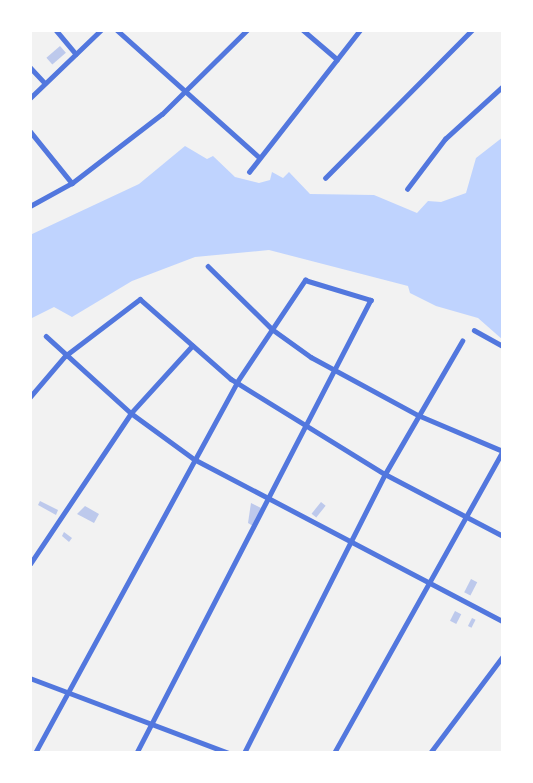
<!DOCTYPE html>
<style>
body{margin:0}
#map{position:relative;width:533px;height:783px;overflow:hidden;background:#f2f2f2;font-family:"Roboto Condensed",sans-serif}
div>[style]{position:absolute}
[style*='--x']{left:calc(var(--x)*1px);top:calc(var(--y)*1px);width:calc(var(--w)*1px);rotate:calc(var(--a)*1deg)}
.water>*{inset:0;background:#bfd3fe}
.building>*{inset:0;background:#bdc9ec;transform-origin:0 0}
.minor>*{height:4.5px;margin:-2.25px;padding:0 2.25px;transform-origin:2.25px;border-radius:2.25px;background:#5277de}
span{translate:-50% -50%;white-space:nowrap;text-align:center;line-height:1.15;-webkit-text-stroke:4.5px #fff;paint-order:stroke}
.frame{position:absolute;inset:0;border:32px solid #fff;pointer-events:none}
</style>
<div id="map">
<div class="water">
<div style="clip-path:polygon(503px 137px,503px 340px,478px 318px,436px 306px,410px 293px,408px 286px,269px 250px,195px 257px,132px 281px,72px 317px,54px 307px,30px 319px,30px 235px,139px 184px,185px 146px,207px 159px,213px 156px,235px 177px,259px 183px,270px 180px,272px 172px,283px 178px,289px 172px,310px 194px,374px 195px,417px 213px,428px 201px,441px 202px,466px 193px,476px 158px)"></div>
</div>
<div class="building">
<div style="left:60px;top:46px;width:9px;height:18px;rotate:49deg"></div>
<div style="clip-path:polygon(40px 501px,58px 510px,56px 515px,38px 505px)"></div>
<div style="left:321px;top:502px;width:6px;height:15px;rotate:39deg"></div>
<div style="clip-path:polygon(251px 503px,261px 508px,253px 526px,248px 523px)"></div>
<div style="clip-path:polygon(85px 506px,99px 514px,94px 523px,77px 514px)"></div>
<div style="clip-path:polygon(64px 532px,72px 538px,69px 542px,62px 536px)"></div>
<div style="left:471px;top:579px;width:7px;height:15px;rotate:27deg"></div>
<div style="left:455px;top:611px;width:7px;height:11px;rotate:27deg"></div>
<div style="left:472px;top:618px;width:4px;height:9px;rotate:27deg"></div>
</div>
<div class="minor">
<div style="--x:56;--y:30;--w:31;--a:50"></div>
<div style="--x:117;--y:30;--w:191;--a:41.8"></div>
<div style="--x:303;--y:30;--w:45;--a:40.5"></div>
<div style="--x:30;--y:67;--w:22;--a:47"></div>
<div style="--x:30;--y:98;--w:98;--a:-43.8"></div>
<div style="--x:30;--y:131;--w:67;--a:51.1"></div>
<div style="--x:249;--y:172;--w:180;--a:-52"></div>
<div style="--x:325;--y:178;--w:209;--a:-45.2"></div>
<div style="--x:407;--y:189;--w:63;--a:-52.8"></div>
<div style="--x:445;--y:139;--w:79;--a:-42.4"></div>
<div style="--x:30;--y:206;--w:48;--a:-28.7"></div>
<div style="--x:72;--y:183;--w:113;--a:-37.5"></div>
<div style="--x:162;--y:114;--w:120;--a:-44.7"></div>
<div style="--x:208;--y:266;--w:90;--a:44.5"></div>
<div style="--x:272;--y:329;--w:48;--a:35.7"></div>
<div style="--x:311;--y:357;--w:122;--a:28.5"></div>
<div style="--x:418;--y:415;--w:92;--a:23"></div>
<div style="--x:474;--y:330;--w:33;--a:29"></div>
<div style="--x:46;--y:336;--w:115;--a:42.2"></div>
<div style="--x:131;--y:413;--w:78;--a:36.1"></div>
<div style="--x:194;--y:459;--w:349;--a:27.7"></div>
<div style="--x:30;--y:397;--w:54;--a:-49.5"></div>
<div style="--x:65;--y:356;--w:94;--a:-37.2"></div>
<div style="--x:140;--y:299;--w:121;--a:41.3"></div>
<div style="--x:231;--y:379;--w:181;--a:31.7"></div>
<div style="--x:385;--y:474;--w:133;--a:27.7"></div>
<div style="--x:30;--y:564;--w:182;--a:-56.2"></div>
<div style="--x:131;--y:413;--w:91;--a:-47.7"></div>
<div style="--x:30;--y:678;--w:213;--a:20.7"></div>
<div style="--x:35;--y:753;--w:422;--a:-61.4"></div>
<div style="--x:237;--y:382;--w:123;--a:-56.3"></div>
<div style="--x:305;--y:280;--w:69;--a:16.9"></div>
<div style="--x:371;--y:300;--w:510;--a:117.32"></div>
<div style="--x:244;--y:753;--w:313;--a:-63.2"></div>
<div style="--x:385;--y:474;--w:154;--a:-59.9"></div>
<div style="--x:334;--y:753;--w:347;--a:-60.8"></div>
<div style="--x:430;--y:753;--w:121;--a:-53"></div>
</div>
<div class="frame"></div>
</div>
